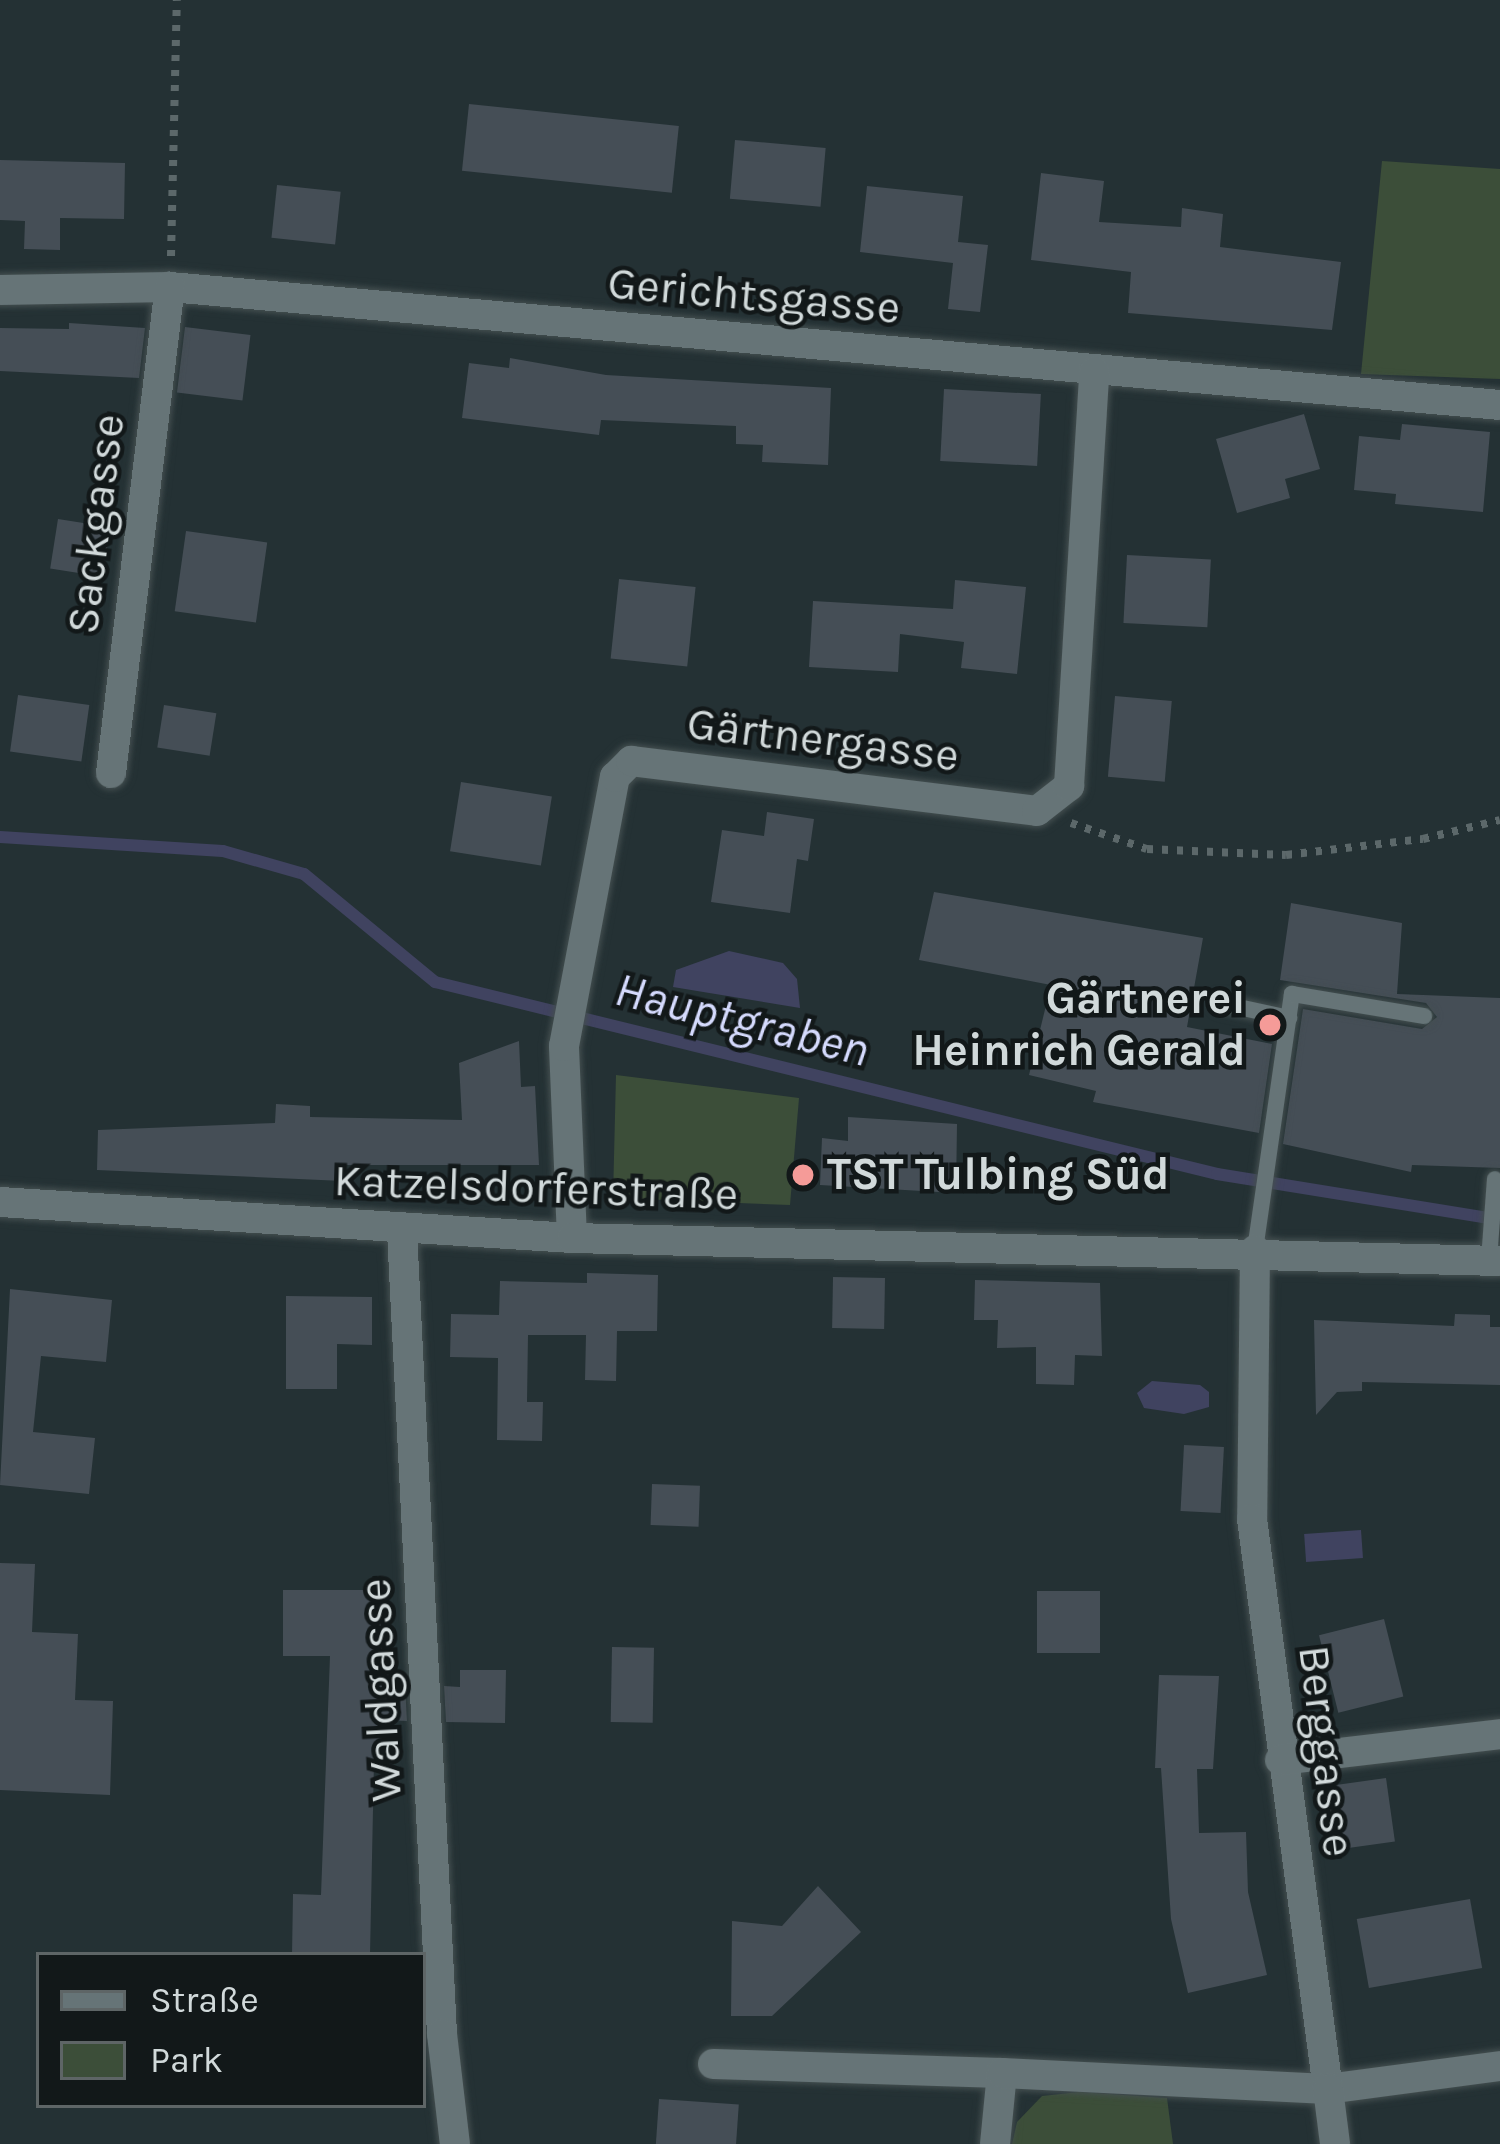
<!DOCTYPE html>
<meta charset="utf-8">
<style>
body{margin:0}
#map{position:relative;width:1500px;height:2144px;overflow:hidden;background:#243134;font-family:Karla,sans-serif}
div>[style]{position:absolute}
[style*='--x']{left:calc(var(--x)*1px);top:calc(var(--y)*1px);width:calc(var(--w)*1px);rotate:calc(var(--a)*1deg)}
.green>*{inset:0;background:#3c4e39}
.water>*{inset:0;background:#404360;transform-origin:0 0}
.stream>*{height:12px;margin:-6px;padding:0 6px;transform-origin:6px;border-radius:6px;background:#404360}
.building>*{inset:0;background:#454e56;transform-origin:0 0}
.path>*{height:8px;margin-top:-4px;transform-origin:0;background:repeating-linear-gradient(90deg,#5c686a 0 6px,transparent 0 15px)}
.roads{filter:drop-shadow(0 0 3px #444f50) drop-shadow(0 0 3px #444f50)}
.lane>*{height:16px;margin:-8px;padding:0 8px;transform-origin:8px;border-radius:8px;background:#667477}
.street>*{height:30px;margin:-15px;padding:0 15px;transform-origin:15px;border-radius:15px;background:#667477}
.secondary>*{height:30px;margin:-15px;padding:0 15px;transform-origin:15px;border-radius:15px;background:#667477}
.dots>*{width:33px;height:33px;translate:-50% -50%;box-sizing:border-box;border:6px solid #121819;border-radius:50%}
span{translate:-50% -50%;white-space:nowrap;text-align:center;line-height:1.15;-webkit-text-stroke:9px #121819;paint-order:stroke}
.street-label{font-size:45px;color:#d1d9da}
.poi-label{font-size:45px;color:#d1d9da;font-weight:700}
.right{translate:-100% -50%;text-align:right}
.left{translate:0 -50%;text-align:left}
.water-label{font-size:48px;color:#d5dafd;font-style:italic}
.legend{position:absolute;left:36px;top:1952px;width:390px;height:156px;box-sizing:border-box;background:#121819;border:3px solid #5e6566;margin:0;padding:15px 21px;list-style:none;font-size:36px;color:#d1d9da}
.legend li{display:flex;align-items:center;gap:24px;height:60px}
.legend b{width:60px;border:3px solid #5e6566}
</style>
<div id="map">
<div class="green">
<div style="clip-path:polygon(1382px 161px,1500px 169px,1500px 379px,1361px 374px)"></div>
<div style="clip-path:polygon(616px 1075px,799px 1098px,790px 1205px,613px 1198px)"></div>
<div style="clip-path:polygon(1079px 2092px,1167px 2098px,1173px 2144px,1012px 2144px,1017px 2122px,1042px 2096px)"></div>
</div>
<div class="water">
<div style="clip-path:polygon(729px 951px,783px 963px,797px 979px,800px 1008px,673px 987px,676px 970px)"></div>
<div style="clip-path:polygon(1152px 1381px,1200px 1385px,1209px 1392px,1209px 1407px,1184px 1414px,1144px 1408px,1137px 1393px)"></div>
<div style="left:1361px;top:1530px;width:28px;height:57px;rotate:86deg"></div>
</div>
<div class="stream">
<div style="--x:0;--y:837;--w:223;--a:3.6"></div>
<div style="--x:223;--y:851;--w:84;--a:15.9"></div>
<div style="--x:304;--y:874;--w:170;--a:39.5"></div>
<div style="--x:435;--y:982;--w:805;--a:13.79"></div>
<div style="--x:1217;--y:1174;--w:282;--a:9.2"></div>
</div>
<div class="building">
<div style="left:469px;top:104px;width:211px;height:67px;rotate:6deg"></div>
<div style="left:735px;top:140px;width:91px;height:59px;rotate:5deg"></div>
<div style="clip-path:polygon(0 160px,125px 163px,124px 219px,60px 218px,60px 250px,24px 249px,25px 221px,0 220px)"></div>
<div style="clip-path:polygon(1041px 173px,1104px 181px,1099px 222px,1181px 227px,1182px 208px,1223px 214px,1220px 247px,1341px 262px,1332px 330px,1128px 313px,1131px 272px,1031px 260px)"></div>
<div style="left:277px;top:185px;width:64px;height:53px;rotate:6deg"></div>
<div style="clip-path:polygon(867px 186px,963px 196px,958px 242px,988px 245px,980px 312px,948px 309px,953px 263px,860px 252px)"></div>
<div style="clip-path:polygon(69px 323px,145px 328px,139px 378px,0 371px,0 328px,69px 329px)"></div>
<div style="left:185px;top:327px;width:66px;height:66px;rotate:7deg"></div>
<div style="clip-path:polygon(510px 358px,606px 375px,831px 388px,828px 465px,762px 462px,763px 445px,736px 444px,736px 426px,601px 420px,599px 435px,462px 418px,469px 363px,509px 368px)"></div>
<div style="left:944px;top:389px;width:97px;height:72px;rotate:3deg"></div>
<div style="clip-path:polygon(1304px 414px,1320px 469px,1285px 479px,1290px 498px,1237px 513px,1216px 439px)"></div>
<div style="clip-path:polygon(1402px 424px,1490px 432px,1483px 512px,1395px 504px,1396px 494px,1354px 490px,1359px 436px,1400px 440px)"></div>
<div style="left:58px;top:519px;width:53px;height:50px;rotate:9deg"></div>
<div style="left:186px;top:531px;width:82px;height:81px;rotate:8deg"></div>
<div style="left:1127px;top:555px;width:84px;height:68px;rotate:3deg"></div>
<div style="left:619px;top:579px;width:77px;height:80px;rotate:6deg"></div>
<div style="clip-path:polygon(955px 580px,1026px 587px,1017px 674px,961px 668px,964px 642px,900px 634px,898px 672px,809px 667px,813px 601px,953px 609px)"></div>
<div style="left:18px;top:695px;width:72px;height:57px;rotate:8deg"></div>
<div style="left:1115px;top:696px;width:57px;height:81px;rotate:5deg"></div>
<div style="left:164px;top:705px;width:53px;height:43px;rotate:9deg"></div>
<div style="left:461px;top:782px;width:92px;height:70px;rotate:9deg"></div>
<div style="clip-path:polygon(767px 812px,814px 819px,808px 861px,797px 859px,790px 913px,711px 902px,722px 830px,764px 836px)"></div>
<div style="clip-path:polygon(934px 892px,1203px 938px,1187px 1027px,1272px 1044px,1259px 1133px,1093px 1102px,1096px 1091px,1029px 1075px,1051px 985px,919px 960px)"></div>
<div style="clip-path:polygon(1291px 903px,1402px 923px,1397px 994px,1500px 998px,1500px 1168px,1412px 1165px,1411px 1172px,1283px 1144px,1303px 1009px,1422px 1029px,1437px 1017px,1426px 1003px,1280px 980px)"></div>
<div style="clip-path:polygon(519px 1041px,521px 1087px,535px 1086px,539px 1165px,343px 1165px,343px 1181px,97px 1170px,98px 1130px,275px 1123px,276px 1104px,310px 1106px,310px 1117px,462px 1120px,459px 1063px)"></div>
<div style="clip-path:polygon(848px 1117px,957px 1124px,956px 1193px,820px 1185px,822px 1138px,848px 1141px)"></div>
<div style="clip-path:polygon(587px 1273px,658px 1275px,657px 1331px,617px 1331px,616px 1381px,585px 1380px,586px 1335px,528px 1335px,527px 1402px,543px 1402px,542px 1441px,497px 1440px,498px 1358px,450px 1357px,451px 1314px,499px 1315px,500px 1281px,587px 1283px)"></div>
<div style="left:885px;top:1278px;width:51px;height:52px;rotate:91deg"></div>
<div style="clip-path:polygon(975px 1280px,1100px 1283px,1102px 1356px,1075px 1355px,1074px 1385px,1036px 1384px,1036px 1347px,997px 1348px,998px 1320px,974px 1320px)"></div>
<div style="clip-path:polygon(10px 1289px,112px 1300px,106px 1362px,41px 1356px,33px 1432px,95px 1438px,89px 1494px,0 1485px)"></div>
<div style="clip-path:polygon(286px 1296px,372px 1297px,372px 1345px,337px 1344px,337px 1389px,286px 1389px)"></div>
<div style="clip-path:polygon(1455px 1314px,1490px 1315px,1490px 1327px,1500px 1327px,1500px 1385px,1362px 1382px,1362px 1391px,1337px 1392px,1316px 1415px,1314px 1320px,1454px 1326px)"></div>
<div style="left:1184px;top:1445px;width:40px;height:66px;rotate:3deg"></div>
<div style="left:652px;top:1484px;width:48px;height:41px;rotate:2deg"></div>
<div style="clip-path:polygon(0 1563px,35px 1564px,32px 1632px,78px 1634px,75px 1700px,113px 1701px,110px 1795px,0 1790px)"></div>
<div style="clip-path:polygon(283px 1590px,384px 1590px,383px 1685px,405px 1685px,407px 1721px,385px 1720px,384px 1761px,374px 1761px,370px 1955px,292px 1955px,293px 1894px,321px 1895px,330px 1656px,283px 1656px)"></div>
<div style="left:1037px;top:1591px;width:63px;height:62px"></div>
<div style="left:1384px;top:1619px;width:80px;height:67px;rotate:76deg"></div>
<div style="left:612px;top:1647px;width:42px;height:75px;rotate:1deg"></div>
<div style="clip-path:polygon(460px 1670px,506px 1670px,505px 1723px,446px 1722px,444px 1686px,460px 1687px)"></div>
<div style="clip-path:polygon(1159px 1675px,1219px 1676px,1213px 1769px,1197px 1769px,1199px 1833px,1246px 1832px,1248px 1892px,1267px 1975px,1188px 1993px,1171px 1919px,1161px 1768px,1155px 1768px)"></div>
<div style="left:1386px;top:1778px;width:64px;height:65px;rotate:82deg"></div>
<div style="clip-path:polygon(818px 1886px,861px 1932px,772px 2016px,731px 2016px,732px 1921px,782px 1926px)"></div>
<div style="left:1470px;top:1899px;width:70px;height:115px;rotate:80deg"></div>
<div style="left:659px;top:2099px;width:80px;height:45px;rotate:4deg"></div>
</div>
<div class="path">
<div style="--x:171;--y:256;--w:256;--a:-88.7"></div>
<div style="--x:1071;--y:823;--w:80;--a:18.9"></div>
<div style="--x:1147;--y:849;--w:139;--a:2.5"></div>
<div style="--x:1286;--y:855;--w:138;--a:-6.7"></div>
<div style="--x:1423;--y:839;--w:79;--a:-13.9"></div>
</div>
<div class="roads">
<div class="lane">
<div style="--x:1220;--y:1003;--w:71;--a:12.3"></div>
<div style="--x:1255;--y:1250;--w:259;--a:-81.8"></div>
<div style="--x:1292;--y:994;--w:134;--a:9.5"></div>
<div style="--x:1489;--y:1260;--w:81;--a:-85.8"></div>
</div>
<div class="street">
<div style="--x:0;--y:290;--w:170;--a:-1"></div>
<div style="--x:170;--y:287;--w:1335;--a:5.07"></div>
<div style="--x:111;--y:773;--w:490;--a:-83.1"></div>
<div style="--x:402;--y:1231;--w:804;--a:87.15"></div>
<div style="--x:442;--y:2034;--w:111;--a:83.3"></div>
<div style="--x:572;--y:1238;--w:192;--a:-92.4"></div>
<div style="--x:564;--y:1046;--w:274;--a:-79.3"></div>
<div style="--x:615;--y:777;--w:23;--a:-45"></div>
<div style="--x:631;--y:761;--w:409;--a:7"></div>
<div style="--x:1037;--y:811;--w:41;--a:-38"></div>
<div style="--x:1069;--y:786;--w:415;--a:-86.5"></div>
<div style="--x:1255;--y:1250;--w:269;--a:90.6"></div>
<div style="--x:1252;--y:1519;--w:575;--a:82.41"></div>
<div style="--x:1328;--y:2089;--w:174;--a:-7.6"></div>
<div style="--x:1280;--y:1760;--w:222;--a:-6.7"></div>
<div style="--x:713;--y:2064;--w:289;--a:1.8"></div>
<div style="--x:995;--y:2144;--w:71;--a:-84.4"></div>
<div style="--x:1002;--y:2073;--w:326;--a:2.8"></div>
<div style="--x:1328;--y:2089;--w:55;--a:82.7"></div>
</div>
<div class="secondary">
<div style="--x:0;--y:1202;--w:573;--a:3.6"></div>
<div style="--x:572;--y:1238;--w:928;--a:1.42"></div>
</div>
</div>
<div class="dots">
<div style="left:1270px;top:1025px;background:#f59b98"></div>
<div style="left:803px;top:1175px;background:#f59b98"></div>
</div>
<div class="street-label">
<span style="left:754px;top:296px;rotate:5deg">Gerichtsgasse</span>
<span style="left:96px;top:524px;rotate:-83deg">Sackgasse</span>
<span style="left:823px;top:740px;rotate:7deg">Gärtnergasse</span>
<span style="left:536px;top:1188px;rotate:2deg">Katzelsdorferstraße</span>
<span style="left:381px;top:1690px;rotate:-93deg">Waldgasse</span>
<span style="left:1326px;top:1751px;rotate:83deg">Berggasse</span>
</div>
<div class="poi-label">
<span class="right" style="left:1246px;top:1025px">Gärtnerei<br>Heinrich Gerald</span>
<span class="left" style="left:827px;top:1175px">TST Tulbing Süd</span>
</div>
<div class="water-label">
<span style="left:742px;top:1020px;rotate:14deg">Hauptgraben</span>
</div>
<ul class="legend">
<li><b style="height:15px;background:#667477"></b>Straße</li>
<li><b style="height:33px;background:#3c4e39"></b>Park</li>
</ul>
</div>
